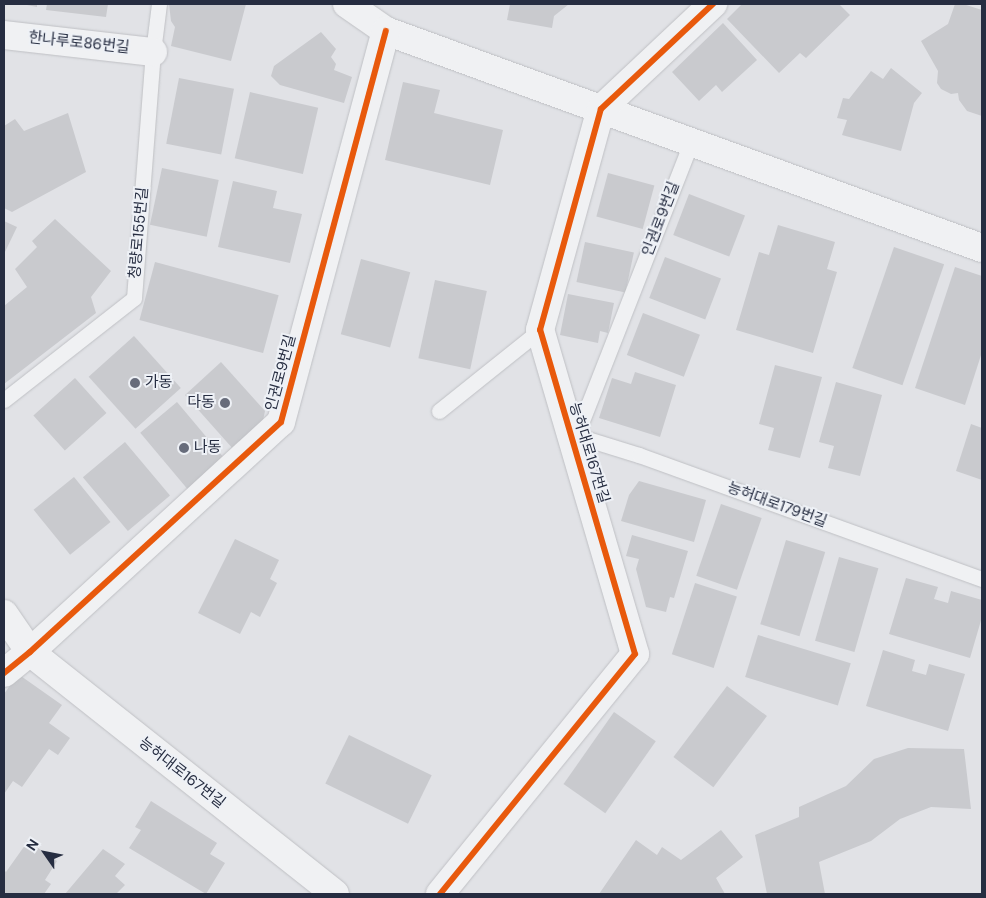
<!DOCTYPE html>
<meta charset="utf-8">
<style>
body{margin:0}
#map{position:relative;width:986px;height:898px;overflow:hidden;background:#e1e2e6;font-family:"DM Sans","Noto Sans KR",sans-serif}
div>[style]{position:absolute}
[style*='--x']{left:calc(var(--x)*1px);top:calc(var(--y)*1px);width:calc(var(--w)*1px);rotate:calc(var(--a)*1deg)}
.building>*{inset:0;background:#c9cace;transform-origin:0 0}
.roads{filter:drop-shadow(0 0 1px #bfc0c4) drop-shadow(0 0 1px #bfc0c4)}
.lane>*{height:15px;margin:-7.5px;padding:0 7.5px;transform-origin:7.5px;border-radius:7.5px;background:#f0f1f3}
.street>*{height:28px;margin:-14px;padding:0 14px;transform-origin:14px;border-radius:14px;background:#f0f1f3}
.cycleway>*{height:6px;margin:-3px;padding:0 3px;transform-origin:3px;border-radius:3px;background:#e8590c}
.dots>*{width:14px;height:14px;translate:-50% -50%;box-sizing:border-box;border:2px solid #eef1f6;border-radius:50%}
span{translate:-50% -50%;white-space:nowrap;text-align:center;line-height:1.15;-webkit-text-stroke:4px #eef1f6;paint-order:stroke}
.street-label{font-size:15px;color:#262d41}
.poi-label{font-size:15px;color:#262d41}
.left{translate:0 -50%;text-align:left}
.right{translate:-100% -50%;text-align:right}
.frame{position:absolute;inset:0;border:5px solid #262d41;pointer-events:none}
.north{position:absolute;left:20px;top:828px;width:50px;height:50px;-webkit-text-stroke:4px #eef1f6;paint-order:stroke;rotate:303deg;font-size:14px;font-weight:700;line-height:20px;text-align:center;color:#262d41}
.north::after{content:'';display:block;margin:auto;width:18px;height:22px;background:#262d41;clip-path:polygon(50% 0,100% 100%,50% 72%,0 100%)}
</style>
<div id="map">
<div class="building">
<div style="clip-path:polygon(22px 4px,37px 4px,37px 7px)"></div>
<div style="clip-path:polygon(47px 4px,108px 4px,106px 17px,46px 10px)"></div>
<div style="clip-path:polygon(169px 4px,246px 4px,231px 61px,171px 46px,175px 27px,171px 21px)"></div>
<div style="clip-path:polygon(510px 4px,569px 4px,554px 16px,552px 28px,507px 20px)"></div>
<div style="clip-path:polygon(742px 4px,839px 4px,850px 15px,806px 58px,800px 53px,779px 73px,727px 19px)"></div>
<div style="clip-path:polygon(955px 4px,963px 4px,982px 10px,982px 116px,967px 111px,959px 100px,958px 93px,951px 94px,941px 89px,937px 83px,938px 71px,921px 41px,948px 24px)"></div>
<div style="clip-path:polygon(723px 23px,757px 60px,722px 92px,716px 85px,699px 101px,672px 72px)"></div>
<div style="clip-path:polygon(321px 32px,336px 49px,331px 57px,336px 64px,334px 70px,352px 77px,344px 103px,280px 85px,271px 76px,274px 66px)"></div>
<div style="clip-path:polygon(891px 68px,922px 93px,914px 103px,901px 151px,842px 135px,847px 120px,837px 118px,843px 98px,849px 99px,871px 71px,883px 79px)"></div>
<div style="left:179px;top:78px;width:56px;height:67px;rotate:11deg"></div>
<div style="clip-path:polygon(403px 82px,440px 90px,434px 113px,503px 130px,490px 185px,385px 160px)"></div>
<div style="left:250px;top:92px;width:70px;height:68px;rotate:13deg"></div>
<div style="clip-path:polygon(68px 113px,86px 172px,12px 212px,4px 208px,4px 126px,15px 119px,24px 131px)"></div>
<div style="left:162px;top:168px;width:58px;height:58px;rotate:12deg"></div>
<div style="left:608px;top:173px;width:48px;height:45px;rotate:15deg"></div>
<div style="clip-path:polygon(233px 181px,277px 191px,273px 208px,302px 214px,290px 263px,218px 247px)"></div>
<div style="left:689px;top:194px;width:60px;height:44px;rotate:21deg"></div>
<div style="clip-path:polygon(55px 219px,111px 271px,91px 297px,96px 313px,4px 384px,4px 306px,27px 287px,15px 269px,37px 247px,32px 241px)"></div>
<div style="clip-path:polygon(4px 221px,17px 227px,4px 254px)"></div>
<div style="clip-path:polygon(778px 225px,835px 242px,827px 269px,837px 272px,813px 353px,736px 330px,759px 252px,769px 255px)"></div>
<div style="left:585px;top:242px;width:50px;height:41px;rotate:12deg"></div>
<div style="left:894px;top:247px;width:53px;height:128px;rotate:19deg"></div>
<div style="left:665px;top:257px;width:60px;height:44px;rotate:21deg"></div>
<div style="left:361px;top:259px;width:51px;height:78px;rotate:15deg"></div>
<div style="left:155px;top:262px;width:128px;height:60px;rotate:15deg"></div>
<div style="clip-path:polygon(955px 267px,982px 276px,982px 352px,965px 405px,915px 388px)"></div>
<div style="left:435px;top:280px;width:53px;height:80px;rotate:12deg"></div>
<div style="clip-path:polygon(568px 294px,614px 303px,608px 333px,600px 331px,598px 343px,560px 335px)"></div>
<div style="left:643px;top:313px;width:61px;height:45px;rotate:21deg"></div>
<div style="left:134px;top:336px;width:70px;height:61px;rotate:48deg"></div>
<div style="clip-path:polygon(221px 362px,265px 411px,262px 425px,234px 450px,185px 395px)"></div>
<div style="clip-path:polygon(775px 365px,822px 377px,800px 458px,768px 450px,774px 428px,759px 424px)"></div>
<div style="clip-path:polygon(635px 372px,676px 385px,660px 437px,599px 418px,612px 378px,631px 384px)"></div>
<div style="left:75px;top:378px;width:47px;height:56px;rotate:48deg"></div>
<div style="clip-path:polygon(836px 382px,882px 395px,860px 476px,828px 468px,834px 446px,819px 442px)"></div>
<div style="left:177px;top:402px;width:79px;height:48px;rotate:50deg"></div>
<div style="clip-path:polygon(971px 424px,982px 428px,982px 480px,956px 471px)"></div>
<div style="left:125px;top:442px;width:70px;height:55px;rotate:50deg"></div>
<div style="left:74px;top:477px;width:58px;height:52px;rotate:51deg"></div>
<div style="clip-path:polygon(639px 481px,706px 500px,694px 542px,621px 521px,629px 495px)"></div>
<div style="left:721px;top:504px;width:43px;height:76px;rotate:19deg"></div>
<div style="clip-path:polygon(632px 535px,688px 551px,674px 598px,670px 597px,666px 612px,646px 607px,636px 569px,639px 559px,626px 556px)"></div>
<div style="clip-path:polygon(235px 539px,279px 560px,270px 579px,277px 583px,260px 617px,251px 612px,240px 634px,198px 613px)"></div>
<div style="left:786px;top:540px;width:41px;height:88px;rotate:17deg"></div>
<div style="left:839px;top:557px;width:41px;height:87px;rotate:16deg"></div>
<div style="clip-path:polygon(906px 578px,938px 587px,934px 599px,948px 603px,951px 591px,982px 600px,982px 617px,970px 658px,889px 634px)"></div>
<div style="left:695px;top:583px;width:44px;height:75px;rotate:18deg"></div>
<div style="left:758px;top:635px;width:97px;height:44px;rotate:17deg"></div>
<div style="clip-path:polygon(883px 650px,915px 660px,912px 671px,926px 675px,929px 664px,965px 674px,948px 731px,866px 706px)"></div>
<div style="clip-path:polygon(18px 674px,62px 705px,49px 723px,70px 738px,58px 755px,49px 749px,22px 787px,13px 781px,4px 794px,4px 694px)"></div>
<div style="left:727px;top:686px;width:50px;height:89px;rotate:37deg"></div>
<div style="left:614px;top:712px;width:51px;height:88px;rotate:35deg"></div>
<div style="left:349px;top:735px;width:92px;height:54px;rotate:26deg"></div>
<div style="clip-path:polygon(908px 748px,964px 749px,971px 809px,931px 807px,900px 819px,871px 841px,819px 862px,825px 894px,767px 894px,755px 835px,799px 817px,799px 807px,846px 786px,874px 759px)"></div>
<div style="clip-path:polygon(151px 801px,217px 843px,210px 854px,225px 863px,206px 894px,129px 848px,141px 830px,135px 827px)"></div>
<div style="clip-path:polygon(721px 830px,743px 857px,716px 878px,725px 894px,599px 894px,636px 840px,657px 855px,662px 847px,681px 860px)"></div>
<div style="clip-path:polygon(28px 841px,57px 861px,45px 880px,51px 884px,44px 894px,4px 894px,4px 870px,6px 872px)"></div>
<div style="clip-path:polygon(103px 849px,125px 864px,115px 876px,125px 885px,116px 894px,65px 894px)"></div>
</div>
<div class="roads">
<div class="lane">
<div style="--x:4;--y:400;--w:165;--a:-38.1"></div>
<div style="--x:134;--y:298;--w:247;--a:-85.6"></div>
<div style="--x:153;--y:52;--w:48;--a:-82.9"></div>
<div style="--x:439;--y:411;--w:129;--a:-38.7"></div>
<div style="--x:571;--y:434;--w:71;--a:17.2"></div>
<div style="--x:639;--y:455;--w:365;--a:19.9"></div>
<div style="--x:576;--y:436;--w:316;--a:-68.6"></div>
</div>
<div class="street">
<div style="--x:347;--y:4;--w:47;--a:34.7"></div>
<div style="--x:386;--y:31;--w:634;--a:20.01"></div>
<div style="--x:4;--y:35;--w:150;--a:6.5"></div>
<div style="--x:4;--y:614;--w:46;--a:55.6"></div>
<div style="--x:30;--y:652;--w:389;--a:38.4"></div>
<div style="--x:4;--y:673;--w:33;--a:-39"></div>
<div style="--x:30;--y:652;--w:340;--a:-42.5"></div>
<div style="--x:281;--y:422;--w:405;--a:-75"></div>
<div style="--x:440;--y:894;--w:309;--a:-50.9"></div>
<div style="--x:635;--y:654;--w:338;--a:-106.3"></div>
<div style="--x:540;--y:330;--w:229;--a:-74.6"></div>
<div style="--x:601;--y:109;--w:154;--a:-43.2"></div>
</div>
</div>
<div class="cycleway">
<div style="--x:4;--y:673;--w:33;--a:-39"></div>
<div style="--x:30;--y:652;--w:340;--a:-42.5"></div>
<div style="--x:281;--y:422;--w:405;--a:-75"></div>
<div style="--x:440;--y:894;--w:309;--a:-50.9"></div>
<div style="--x:635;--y:654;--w:338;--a:-106.3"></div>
<div style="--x:540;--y:330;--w:229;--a:-74.6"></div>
<div style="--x:601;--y:109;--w:154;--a:-43.2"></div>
</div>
<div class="dots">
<div style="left:135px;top:383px;background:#676c7b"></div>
<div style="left:225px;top:403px;background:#676c7b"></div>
<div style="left:184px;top:448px;background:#676c7b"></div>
</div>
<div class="street-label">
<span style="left:79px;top:43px;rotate:6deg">한나루로86번길</span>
<span style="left:661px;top:219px;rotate:-69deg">인권로9번길</span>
<span style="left:139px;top:233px;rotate:-85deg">청량로155번길</span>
<span style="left:281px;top:373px;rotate:-75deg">인권로9번길</span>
<span style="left:589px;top:453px;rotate:73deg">능허대로167번길</span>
<span style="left:777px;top:505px;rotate:20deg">능허대로179번길</span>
<span style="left:182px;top:773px;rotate:38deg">능허대로167번길</span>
</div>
<div class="poi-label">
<span class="left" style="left:145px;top:383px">가동</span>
<span class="right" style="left:215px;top:403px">다동</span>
<span class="left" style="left:194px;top:448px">나동</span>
</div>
<div class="frame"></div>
<div class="north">N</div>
</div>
